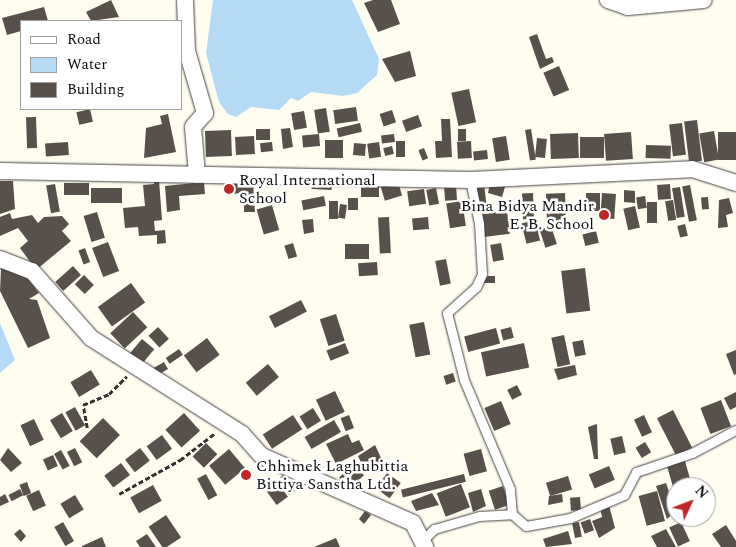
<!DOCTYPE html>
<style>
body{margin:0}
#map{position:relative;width:736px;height:547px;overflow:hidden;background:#fffdf0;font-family:Spectral,serif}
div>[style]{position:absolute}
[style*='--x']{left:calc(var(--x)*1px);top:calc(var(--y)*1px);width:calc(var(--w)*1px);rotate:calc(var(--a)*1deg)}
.water>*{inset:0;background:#b5daf6}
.building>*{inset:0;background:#57504b;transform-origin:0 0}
.path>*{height:2.5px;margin-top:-1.25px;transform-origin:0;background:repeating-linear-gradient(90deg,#313131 0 5px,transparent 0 7.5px)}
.roads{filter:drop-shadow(0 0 1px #424242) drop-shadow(0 0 1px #424242)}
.lane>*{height:9px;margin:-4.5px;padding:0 4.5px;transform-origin:4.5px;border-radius:4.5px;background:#fff}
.street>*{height:16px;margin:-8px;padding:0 8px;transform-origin:8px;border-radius:8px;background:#fff}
.dots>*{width:14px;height:14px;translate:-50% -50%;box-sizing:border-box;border:2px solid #fff;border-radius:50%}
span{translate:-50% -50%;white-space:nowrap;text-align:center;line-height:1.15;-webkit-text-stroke:5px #fff;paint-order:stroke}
.poi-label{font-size:16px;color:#0f0f0f}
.left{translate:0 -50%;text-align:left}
.right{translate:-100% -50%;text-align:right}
.legend{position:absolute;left:20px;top:20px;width:162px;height:90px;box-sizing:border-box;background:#fff;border:1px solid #9f9f9f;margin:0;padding:6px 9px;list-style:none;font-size:15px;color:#0f0f0f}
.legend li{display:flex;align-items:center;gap:10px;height:25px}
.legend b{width:25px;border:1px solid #9f9f9f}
.north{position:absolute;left:666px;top:477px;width:50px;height:50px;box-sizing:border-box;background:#fff;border:1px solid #9f9f9f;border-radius:50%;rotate:47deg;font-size:14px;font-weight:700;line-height:20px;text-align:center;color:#0f0f0f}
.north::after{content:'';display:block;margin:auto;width:18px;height:22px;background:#bf2727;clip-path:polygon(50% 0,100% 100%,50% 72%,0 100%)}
</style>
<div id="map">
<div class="water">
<div style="clip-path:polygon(213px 0,352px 0,379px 59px,377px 75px,357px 93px,343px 96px,311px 92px,298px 101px,291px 98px,279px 110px,251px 107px,236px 117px,228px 114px,219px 102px,206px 53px)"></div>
<div style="clip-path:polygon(0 323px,15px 360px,0 373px)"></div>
</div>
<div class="building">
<div style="clip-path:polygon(111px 0,119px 17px,91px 21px,86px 12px)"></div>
<div style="clip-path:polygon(373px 0,391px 0,400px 24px,378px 32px,364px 3px)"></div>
<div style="clip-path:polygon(44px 7px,48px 21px,21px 21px,21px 31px,7px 35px,2px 18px)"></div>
<div style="clip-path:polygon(537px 34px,546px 59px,552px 57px,554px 62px,540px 69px,529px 37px)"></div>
<div style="clip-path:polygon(410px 51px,416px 76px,395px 82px,382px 59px)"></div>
<div style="left:559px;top:66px;width:26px;height:17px;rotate:67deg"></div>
<div style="left:469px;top:89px;width:34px;height:18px;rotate:78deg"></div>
<div style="left:356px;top:107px;width:14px;height:23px;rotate:82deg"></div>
<div style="left:326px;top:108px;width:24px;height:12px;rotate:81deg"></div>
<div style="left:90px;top:109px;width:13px;height:14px;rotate:77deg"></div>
<div style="left:392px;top:110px;width:13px;height:13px;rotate:72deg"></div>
<div style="left:304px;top:111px;width:17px;height:13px;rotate:80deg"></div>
<div style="clip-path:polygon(168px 114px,176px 152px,144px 158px,146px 128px,162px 124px,160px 116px)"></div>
<div style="left:418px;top:115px;width:12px;height:17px;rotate:70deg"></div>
<div style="left:36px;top:117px;width:31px;height:10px;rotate:88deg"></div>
<div style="clip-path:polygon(441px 119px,450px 119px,452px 157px,436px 158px,435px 141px,442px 141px)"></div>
<div style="left:697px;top:120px;width:41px;height:13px;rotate:83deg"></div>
<div style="left:360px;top:123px;width:9px;height:24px;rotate:77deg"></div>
<div style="left:682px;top:123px;width:32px;height:13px;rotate:83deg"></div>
<div style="clip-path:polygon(290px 128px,293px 147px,283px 149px,281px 129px)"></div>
<div style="left:270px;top:129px;width:11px;height:14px;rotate:90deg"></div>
<div style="left:458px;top:129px;width:8px;height:12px"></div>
<div style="left:531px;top:129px;width:31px;height:6px;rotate:81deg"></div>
<div style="left:231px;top:130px;width:26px;height:26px;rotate:88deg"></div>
<div style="left:714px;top:131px;width:29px;height:15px;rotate:80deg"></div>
<div style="left:631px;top:132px;width:27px;height:27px;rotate:86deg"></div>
<div style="left:736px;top:132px;width:28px;height:18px;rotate:90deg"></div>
<div style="left:578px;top:133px;width:25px;height:28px;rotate:88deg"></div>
<div style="left:319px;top:134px;width:12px;height:17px;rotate:85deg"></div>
<div style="left:394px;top:134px;width:8px;height:13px;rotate:83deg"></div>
<div style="left:254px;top:136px;width:18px;height:19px;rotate:87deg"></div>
<div style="left:506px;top:136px;width:24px;height:14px;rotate:81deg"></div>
<div style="left:580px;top:137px;width:24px;height:21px"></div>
<div style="left:537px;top:138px;width:10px;height:19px;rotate:6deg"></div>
<div style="left:325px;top:140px;width:18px;height:18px"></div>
<div style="left:396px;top:141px;width:9px;height:16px"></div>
<div style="left:471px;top:141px;width:17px;height:14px;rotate:87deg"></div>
<div style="left:68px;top:142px;width:13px;height:23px;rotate:86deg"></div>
<div style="left:272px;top:142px;width:9px;height:12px;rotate:84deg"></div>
<div style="left:379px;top:142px;width:15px;height:12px;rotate:82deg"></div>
<div style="left:354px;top:143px;width:12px;height:12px;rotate:5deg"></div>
<div style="left:646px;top:145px;width:25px;height:13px;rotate:2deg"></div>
<div style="left:392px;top:146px;width:8px;height:9px;rotate:76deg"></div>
<div style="left:424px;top:148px;width:11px;height:6px;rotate:68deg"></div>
<div style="left:487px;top:150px;width:9px;height:14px;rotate:84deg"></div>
<div style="clip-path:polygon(253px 179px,255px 212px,244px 212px,244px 193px,230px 194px,229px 180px)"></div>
<div style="clip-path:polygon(154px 180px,159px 180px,162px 220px,154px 221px,155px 231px,165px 230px,166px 243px,157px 244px,157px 235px,139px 236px,138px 227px,125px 228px,123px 208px,145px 206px,143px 185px,154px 184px)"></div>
<div style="left:312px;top:180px;width:20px;height:9px;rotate:3deg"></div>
<div style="clip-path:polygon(0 181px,13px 181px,15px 209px,0 214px)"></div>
<div style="clip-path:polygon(204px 182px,205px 194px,179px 196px,180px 210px,167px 212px,165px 186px)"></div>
<div style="left:398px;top:182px;width:14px;height:18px;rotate:73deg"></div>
<div style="left:89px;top:183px;width:12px;height:25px;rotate:90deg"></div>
<div style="left:55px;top:184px;width:28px;height:9px;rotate:80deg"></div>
<div style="left:484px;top:184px;width:26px;height:10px;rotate:83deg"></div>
<div style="clip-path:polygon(490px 184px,505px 187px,502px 197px,488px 193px)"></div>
<div style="left:670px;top:184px;width:15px;height:13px;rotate:86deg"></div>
<div style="left:379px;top:185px;width:12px;height:18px;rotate:90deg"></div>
<div style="left:456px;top:185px;width:15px;height:12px;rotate:86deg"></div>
<div style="left:690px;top:185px;width:36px;height:8px;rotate:79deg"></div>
<div style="left:680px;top:187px;width:30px;height:8px;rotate:81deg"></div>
<div style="left:91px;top:188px;width:31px;height:15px"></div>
<div style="left:436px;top:188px;width:16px;height:10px;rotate:79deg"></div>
<div style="left:424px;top:189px;width:15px;height:17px;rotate:82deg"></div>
<div style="clip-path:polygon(624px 190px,635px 191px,635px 203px,624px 202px)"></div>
<div style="left:533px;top:193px;width:26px;height:11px;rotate:88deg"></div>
<div style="left:565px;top:193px;width:29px;height:19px;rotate:88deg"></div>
<div style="left:586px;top:193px;width:14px;height:18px"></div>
<div style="left:602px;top:193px;width:14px;height:25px;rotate:4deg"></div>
<div style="left:324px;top:196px;width:10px;height:23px;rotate:79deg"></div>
<div style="left:645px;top:196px;width:12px;height:9px;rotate:81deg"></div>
<div style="left:708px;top:197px;width:12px;height:7px;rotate:85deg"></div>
<div style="left:348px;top:198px;width:10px;height:12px"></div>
<div style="clip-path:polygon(729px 198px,733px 213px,726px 215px,728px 227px,718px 228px,719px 200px)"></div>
<div style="left:673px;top:200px;width:20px;height:8px;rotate:81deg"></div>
<div style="left:329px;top:201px;width:9px;height:18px"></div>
<div style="left:462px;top:201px;width:25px;height:16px;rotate:81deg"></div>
<div style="left:647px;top:202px;width:10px;height:21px"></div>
<div style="left:340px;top:204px;width:7px;height:14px;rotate:8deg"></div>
<div style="left:272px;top:205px;width:26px;height:16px;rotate:74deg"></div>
<div style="left:635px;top:206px;width:22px;height:12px;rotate:77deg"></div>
<div style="left:507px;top:211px;width:23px;height:28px;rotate:83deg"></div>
<div style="left:97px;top:212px;width:27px;height:14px;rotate:73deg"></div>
<div style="clip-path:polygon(10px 213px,12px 219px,32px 215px,38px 223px,44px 217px,62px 216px,69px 224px,62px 231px,71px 241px,36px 270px,20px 248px,28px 241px,18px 228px,0 236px,0 217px)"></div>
<div style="left:389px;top:217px;width:36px;height:11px;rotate:87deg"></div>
<div style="left:428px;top:217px;width:12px;height:16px;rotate:85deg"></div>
<div style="clip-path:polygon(313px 219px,314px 232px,304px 234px,302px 220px)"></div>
<div style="left:535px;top:220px;width:21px;height:14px;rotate:76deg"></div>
<div style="left:685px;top:224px;width:12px;height:8px;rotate:76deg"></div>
<div style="left:551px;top:226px;width:19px;height:12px;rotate:72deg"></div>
<div style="left:596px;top:231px;width:12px;height:14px;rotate:76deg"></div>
<div style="left:108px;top:242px;width:31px;height:17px;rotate:69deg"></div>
<div style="left:293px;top:243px;width:14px;height:9px;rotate:73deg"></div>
<div style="left:501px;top:243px;width:17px;height:11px;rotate:80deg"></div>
<div style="left:345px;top:244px;width:24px;height:15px"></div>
<div style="left:85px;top:248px;width:15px;height:7px;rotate:70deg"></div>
<div style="left:446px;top:259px;width:25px;height:11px;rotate:79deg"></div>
<div style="left:377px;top:262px;width:13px;height:19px;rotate:86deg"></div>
<div style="left:73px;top:266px;width:12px;height:24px;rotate:48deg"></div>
<div style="clip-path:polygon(1px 268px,25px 275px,39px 293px,29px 299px,37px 300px,50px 338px,28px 348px,0 291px)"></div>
<div style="left:585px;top:268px;width:43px;height:24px;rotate:83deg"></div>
<div style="left:84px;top:275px;width:14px;height:13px;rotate:45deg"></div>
<div style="left:482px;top:276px;width:13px;height:7px"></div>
<div style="left:131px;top:283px;width:24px;height:41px;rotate:54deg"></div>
<div style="left:301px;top:300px;width:13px;height:36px;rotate:63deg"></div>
<div style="left:133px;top:312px;width:21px;height:31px;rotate:47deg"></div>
<div style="left:336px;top:314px;width:28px;height:17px;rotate:72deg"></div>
<div style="left:424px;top:322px;width:33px;height:15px;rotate:79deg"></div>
<div style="left:158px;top:327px;width:16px;height:13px;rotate:47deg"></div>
<div style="left:511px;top:327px;width:11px;height:11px;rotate:75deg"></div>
<div style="left:496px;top:328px;width:16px;height:33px;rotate:75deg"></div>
<div style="left:564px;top:335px;width:30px;height:13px;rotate:78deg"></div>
<div style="left:207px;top:338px;width:21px;height:29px;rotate:53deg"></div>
<div style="left:142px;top:339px;width:16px;height:22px;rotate:40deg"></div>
<div style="left:583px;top:340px;width:15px;height:11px;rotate:79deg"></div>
<div style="left:345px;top:343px;width:11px;height:20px;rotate:68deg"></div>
<div style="left:524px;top:343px;width:25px;height:44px;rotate:78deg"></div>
<div style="left:179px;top:349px;width:7px;height:16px;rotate:56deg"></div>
<div style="clip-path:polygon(736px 350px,736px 374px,734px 375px,726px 354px)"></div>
<div style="left:164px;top:362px;width:8px;height:14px;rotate:60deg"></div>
<div style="left:268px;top:364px;width:17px;height:29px;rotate:50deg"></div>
<div style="clip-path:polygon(575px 365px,577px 375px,558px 380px,554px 369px)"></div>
<div style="left:91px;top:370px;width:17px;height:24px;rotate:59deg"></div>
<div style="left:453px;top:373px;width:9px;height:10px;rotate:72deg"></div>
<div style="left:517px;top:385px;width:11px;height:11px;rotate:63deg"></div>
<div style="left:335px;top:391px;width:23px;height:21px;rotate:65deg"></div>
<div style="clip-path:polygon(736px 392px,736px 407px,730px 410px,724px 398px)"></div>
<div style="left:721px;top:400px;width:28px;height:22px;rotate:69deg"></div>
<div style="left:501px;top:401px;width:25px;height:18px;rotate:67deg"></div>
<div style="left:75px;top:407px;width:21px;height:11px;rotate:61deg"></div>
<div style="left:313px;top:408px;width:15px;height:16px;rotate:58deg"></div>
<div style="left:673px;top:410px;width:42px;height:18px;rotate:63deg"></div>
<div style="left:62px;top:413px;width:21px;height:14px;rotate:59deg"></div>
<div style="left:184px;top:413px;width:24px;height:25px;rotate:48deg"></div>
<div style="left:293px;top:415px;width:17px;height:36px;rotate:57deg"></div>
<div style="left:349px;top:415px;width:14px;height:9px;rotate:69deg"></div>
<div style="left:644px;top:415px;width:19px;height:11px;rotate:65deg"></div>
<div style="left:103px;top:418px;width:24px;height:33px;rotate:45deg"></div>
<div style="left:34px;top:419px;width:23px;height:15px;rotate:65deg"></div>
<div style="left:334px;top:420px;width:14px;height:34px;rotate:60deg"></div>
<div style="clip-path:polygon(597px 424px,598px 459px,594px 459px,588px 427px)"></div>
<div style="clip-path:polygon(348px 434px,352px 443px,359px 440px,364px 450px,336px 464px,326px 444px)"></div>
<div style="left:162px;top:435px;width:17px;height:19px;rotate:54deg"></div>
<div style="left:622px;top:436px;width:17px;height:12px;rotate:77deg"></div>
<div style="left:645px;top:442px;width:12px;height:11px;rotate:59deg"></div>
<div style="left:206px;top:443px;width:16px;height:19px;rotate:45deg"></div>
<div style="clip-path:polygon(375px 445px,383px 462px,365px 471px,358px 456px)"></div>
<div style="clip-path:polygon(8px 448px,22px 463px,11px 472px,0 460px)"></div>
<div style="left:75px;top:448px;width:16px;height:9px;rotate:63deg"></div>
<div style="left:140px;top:448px;width:16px;height:19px;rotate:52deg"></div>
<div style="left:229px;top:449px;width:25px;height:26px;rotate:50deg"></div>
<div style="left:481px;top:449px;width:23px;height:18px;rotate:75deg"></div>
<div style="left:61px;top:450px;width:18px;height:8px;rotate:61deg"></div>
<div style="left:53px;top:455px;width:12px;height:11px;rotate:66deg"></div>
<div style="clip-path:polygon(685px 461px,692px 486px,676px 487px,675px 494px,667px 466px)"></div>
<div style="left:121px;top:463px;width:15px;height:21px;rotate:53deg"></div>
<div style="left:354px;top:464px;width:15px;height:20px;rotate:48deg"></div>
<div style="left:609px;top:466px;width:15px;height:22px;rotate:67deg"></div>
<div style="left:387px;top:473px;width:17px;height:19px;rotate:36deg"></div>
<div style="left:206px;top:474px;width:24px;height:10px;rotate:62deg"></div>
<div style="left:464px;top:474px;width:8px;height:65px;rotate:76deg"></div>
<div style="clip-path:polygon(283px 475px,295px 490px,289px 495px,278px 480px)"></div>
<div style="left:568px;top:476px;width:14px;height:23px;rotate:73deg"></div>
<div style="left:275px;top:479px;width:22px;height:14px;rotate:54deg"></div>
<div style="left:27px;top:482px;width:12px;height:8px;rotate:70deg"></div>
<div style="clip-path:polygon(666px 483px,676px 511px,667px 519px,656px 486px)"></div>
<div style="left:461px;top:484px;width:25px;height:26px;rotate:69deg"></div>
<div style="left:153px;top:485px;width:18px;height:26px;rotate:61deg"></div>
<div style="left:503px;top:486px;width:20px;height:15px;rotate:72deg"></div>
<div style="left:20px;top:489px;width:7px;height:13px;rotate:63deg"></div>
<div style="clip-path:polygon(481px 489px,486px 506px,473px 512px,468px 493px)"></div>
<div style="left:39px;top:490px;width:17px;height:14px;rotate:66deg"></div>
<div style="left:657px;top:491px;width:31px;height:19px;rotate:75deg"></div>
<div style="clip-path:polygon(432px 493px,439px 505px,416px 511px,411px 501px)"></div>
<div style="clip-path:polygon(5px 494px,9px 502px,0 506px,0 497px)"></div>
<div style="clip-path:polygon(562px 494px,563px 502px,548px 505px,549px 496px)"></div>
<div style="left:75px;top:495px;width:17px;height:17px;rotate:59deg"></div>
<div style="left:580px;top:497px;width:13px;height:10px;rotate:86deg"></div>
<div style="clip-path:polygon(609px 505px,615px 528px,599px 538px,592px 521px,602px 517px,600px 508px)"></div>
<div style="clip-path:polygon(365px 511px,371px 515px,364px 524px,359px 519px)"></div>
<div style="left:166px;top:515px;width:27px;height:21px;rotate:56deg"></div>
<div style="left:590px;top:519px;width:12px;height:10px;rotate:70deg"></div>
<div style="left:63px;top:522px;width:22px;height:10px;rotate:60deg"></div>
<div style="left:579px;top:522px;width:15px;height:7px;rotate:79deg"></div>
<div style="left:681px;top:522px;width:21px;height:13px;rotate:65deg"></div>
<div style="clip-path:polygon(726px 525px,736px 541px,736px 547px,721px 547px,712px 534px)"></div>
<div style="clip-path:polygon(20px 529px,26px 536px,21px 542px,14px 534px)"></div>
<div style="clip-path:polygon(666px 529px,676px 547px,657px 547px,651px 536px)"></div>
<div style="clip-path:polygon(568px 531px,572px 544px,546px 547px,543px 539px)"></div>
<div style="clip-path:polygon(147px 534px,156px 547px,140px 547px,136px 541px)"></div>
<div style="clip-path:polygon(102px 537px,106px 547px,82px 547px,82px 546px)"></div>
<div style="clip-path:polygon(336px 538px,340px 547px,314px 547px)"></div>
</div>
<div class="path">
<div style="--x:87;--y:428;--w:23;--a:-100"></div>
<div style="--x:83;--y:405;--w:28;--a:-23"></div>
<div style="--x:109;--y:394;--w:25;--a:-45"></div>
<div style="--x:119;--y:494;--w:70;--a:-29.1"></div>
<div style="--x:180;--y:460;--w:44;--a:-37.6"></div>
</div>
<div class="roads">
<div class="lane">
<div style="--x:512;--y:514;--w:18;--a:41"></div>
<div style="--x:526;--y:526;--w:45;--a:-10.3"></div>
<div style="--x:570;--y:518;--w:59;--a:-23.1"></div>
<div style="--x:624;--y:495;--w:26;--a:-62"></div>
<div style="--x:636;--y:472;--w:59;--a:-18.7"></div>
<div style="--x:692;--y:453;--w:49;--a:-28.1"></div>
<div style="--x:422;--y:541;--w:17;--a:-45"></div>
<div style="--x:434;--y:529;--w:47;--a:-16.1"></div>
<div style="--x:479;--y:516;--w:33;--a:-3"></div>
<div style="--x:512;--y:514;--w:25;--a:-95"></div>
<div style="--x:510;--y:489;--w:118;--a:-112.9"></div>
<div style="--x:464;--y:380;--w:69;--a:-104.2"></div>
<div style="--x:447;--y:313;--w:39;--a:-42"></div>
<div style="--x:476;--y:287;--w:14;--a:-65"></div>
<div style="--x:482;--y:274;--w:51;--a:-93.4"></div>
<div style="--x:479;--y:223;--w:44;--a:-101.8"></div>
</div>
<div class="street">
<div style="--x:185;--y:0;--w:51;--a:87.8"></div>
<div style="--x:187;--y:51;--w:65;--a:73.8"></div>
<div style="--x:205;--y:113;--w:18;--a:131"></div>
<div style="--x:193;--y:127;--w:48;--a:85.2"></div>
<div style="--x:608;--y:0;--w:21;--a:19"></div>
<div style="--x:628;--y:7;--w:76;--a:-5.3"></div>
<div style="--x:0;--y:171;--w:470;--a:1.1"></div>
<div style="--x:470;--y:180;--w:222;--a:-2.8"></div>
<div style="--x:692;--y:169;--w:46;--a:17.7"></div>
<div style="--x:0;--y:259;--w:34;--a:21"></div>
<div style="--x:32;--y:271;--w:89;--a:48.6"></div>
<div style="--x:91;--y:338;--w:179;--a:32.4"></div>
<div style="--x:242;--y:434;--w:30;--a:48"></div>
<div style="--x:262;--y:456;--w:165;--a:23.9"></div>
<div style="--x:413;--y:523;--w:27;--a:63"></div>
</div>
</div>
<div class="dots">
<div style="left:229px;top:189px;background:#bf2727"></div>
<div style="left:604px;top:215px;background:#bf2727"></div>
<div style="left:246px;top:475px;background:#bf2727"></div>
</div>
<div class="poi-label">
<span class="left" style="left:239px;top:189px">Royal International<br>School</span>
<span class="right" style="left:594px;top:215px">Bina Bidya Mandir<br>E. B. School</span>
<span class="left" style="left:256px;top:475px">Chhimek Laghubittia<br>Bittiya Sanstha Ltd.</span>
</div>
<ul class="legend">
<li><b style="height:6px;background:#fff"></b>Road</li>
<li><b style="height:14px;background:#b5daf6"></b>Water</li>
<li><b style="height:14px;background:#57504b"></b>Building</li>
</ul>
<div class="north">N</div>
</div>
